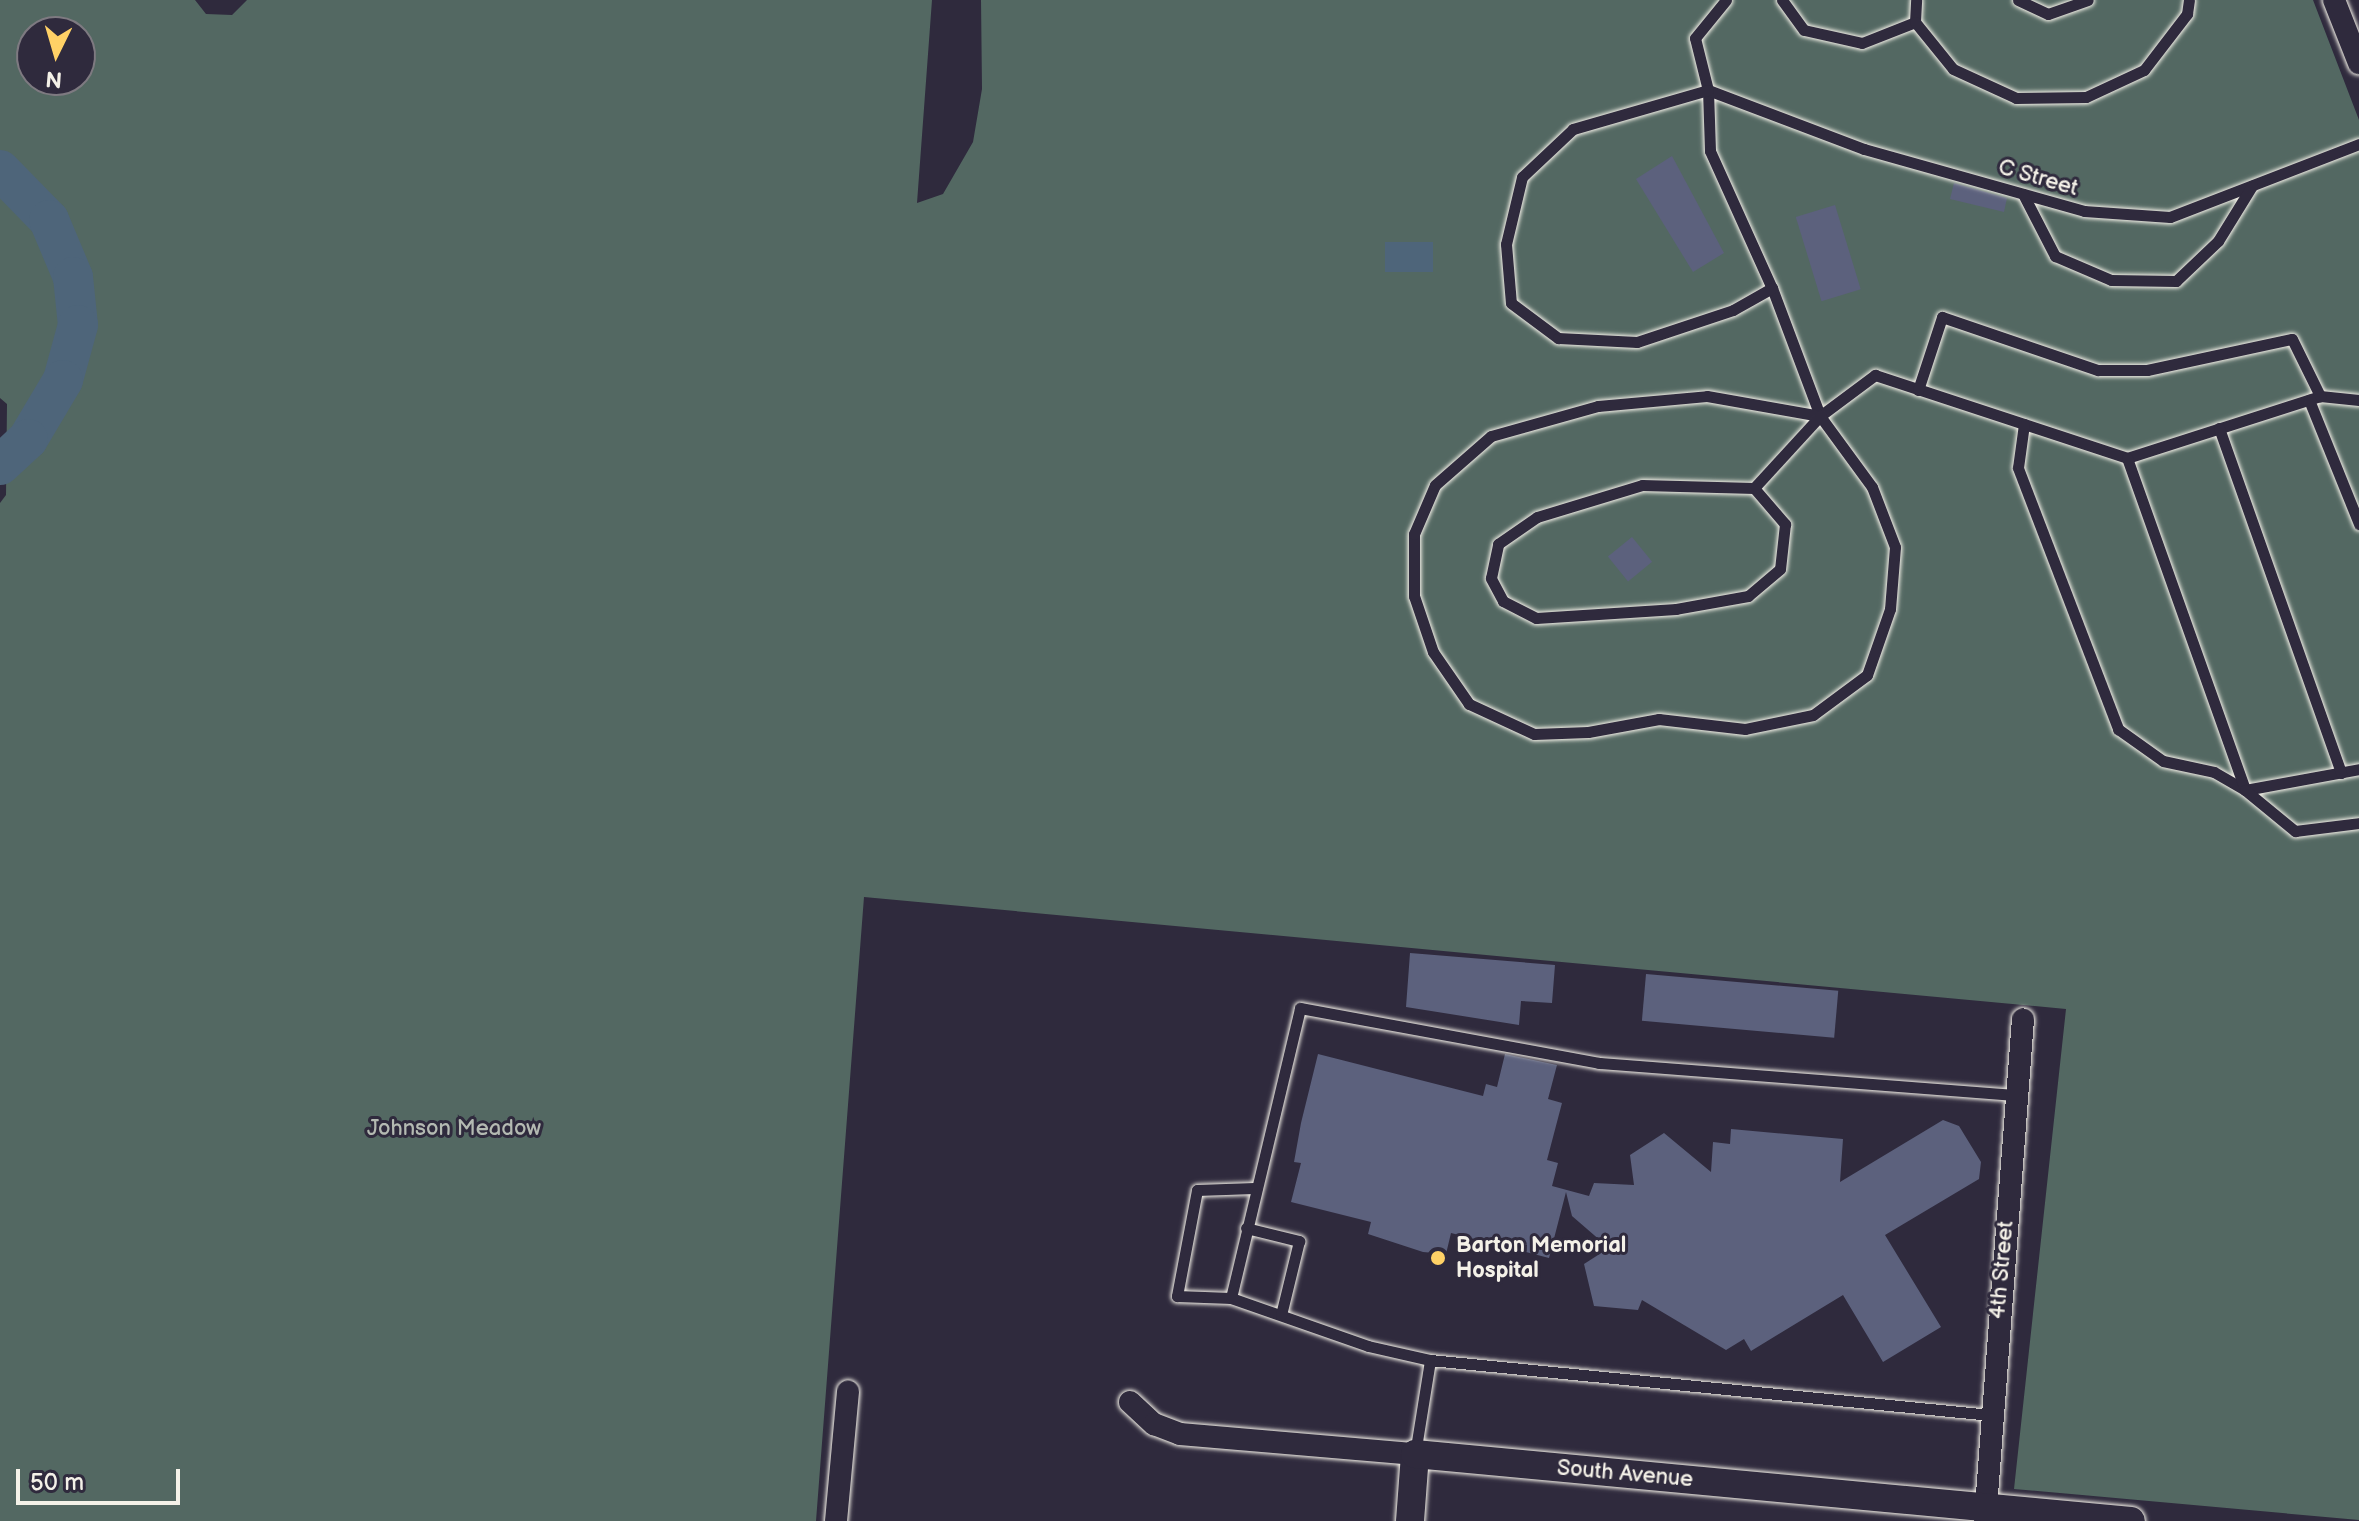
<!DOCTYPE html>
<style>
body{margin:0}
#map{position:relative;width:2359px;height:1521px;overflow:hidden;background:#2f2a3d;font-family:"Balsamiq Sans",sans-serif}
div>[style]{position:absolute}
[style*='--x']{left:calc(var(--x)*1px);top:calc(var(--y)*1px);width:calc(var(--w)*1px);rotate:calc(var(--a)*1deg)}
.green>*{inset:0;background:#536862}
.water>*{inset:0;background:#4e657a;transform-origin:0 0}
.river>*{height:40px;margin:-20px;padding:0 20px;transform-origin:20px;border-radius:20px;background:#4e657a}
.building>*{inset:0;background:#5c617d;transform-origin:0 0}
.roads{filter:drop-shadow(0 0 2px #f4f1e8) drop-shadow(0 0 2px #f4f1e8)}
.service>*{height:11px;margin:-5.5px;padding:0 5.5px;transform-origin:5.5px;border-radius:5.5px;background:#2f2a3d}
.minor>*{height:22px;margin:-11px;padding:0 11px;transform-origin:11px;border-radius:11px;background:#2f2a3d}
.tertiary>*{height:28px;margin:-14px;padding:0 14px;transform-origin:14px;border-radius:14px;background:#2f2a3d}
.dots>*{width:22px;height:22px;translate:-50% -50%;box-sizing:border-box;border:4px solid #2f2a3d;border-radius:50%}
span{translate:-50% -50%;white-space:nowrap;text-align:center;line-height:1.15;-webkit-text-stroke:6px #2f2a3d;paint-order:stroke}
.street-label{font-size:22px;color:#f4f1e8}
.park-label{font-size:22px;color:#b4bab2}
.poi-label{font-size:22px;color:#f4f1e8;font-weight:700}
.left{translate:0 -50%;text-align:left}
.north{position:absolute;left:16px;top:16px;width:80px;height:80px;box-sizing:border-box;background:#2f2a3d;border:2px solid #7e7a81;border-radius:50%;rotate:185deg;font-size:22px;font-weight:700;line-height:32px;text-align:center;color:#f4f1e8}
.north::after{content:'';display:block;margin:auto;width:28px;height:36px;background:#ffd166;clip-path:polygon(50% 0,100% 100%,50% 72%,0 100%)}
.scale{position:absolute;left:16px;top:1469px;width:164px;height:36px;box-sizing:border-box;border:4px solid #f4f1e8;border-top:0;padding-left:10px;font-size:24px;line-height:28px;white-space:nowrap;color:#f4f1e8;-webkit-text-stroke:6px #2f2a3d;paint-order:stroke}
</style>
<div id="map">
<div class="green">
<div style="clip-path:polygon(evenodd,0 0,195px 0,206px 14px,232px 15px,247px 0,932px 0,917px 203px,943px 194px,973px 142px,982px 89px,981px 0,2313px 0,2359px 120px,2359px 1520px,2014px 1489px,2066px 1009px,864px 897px,816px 1521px,0 1521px,0 503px,6px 495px,7px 404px,0 398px,0 0,32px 32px,80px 32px,80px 80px,32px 80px,32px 32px)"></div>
</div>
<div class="water">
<div style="left:1433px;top:242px;width:30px;height:48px;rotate:90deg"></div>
</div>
<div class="river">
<div style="--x:0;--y:170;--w:70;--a:45.6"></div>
<div style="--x:49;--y:220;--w:62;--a:67.2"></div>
<div style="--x:73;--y:277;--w:48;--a:84.1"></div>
<div style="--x:78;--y:325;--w:57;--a:105.3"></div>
<div style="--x:63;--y:380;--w:69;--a:120.7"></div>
<div style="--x:28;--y:439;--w:38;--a:137"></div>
</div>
<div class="building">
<div style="clip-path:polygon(1672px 156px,1724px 253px,1693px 272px,1636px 179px)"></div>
<div style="clip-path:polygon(1954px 183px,2007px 198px,2004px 212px,1950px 199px)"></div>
<div style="left:1835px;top:205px;width:88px;height:41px;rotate:73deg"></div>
<div style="left:1632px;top:537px;width:32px;height:31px;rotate:51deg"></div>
<div style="clip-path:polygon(1410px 953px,1555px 965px,1552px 1003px,1521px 1001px,1519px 1025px,1406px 1007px)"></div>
<div style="left:1646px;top:974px;width:193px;height:47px;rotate:5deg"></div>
<div style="clip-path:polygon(1318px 1054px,1483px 1096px,1486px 1084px,1497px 1087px,1505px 1054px,1557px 1065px,1548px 1099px,1562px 1103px,1547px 1160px,1558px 1163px,1552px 1186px,1589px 1196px,1594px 1183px,1634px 1185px,1630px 1155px,1664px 1133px,1711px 1172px,1713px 1142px,1730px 1144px,1731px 1129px,1843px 1139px,1840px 1182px,1943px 1120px,1959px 1126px,1981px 1162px,1979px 1179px,1885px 1235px,1941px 1327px,1883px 1362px,1843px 1295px,1751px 1351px,1744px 1339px,1726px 1350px,1642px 1300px,1638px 1310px,1594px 1306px,1584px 1264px,1609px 1248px,1572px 1216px,1566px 1192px,1549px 1258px,1451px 1233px,1446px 1254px,1423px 1252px,1368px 1234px,1371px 1222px,1291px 1202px,1301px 1163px,1294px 1162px,1301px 1123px)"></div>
</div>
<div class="roads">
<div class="service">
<div style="--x:1726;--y:0;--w:49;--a:129.2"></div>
<div style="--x:1695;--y:38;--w:54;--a:76"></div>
<div style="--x:1708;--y:90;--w:61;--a:88.1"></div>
<div style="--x:1710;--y:151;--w:150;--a:65.7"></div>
<div style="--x:1772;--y:288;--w:137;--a:69.4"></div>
<div style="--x:1820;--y:416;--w:69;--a:-36.7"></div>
<div style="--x:1875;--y:375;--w:265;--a:18.2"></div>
<div style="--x:2127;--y:458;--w:203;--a:-17.8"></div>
<div style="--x:2320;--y:396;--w:39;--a:6"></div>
<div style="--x:1782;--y:0;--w:37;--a:54"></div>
<div style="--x:1804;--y:30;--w:59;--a:12.6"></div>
<div style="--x:1862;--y:43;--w:57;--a:-21.6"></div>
<div style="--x:1915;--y:22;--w:22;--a:-87"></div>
<div style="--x:2018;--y:0;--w:33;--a:25"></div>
<div style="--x:2048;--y:14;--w:42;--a:-19.3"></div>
<div style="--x:1915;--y:22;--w:60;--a:51"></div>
<div style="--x:1953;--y:69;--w:69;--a:24.7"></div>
<div style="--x:2016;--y:98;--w:70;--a:-0.8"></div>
<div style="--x:2086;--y:97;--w:64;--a:-25"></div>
<div style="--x:2144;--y:70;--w:71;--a:-52.5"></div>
<div style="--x:2187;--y:14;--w:14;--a:-82"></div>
<div style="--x:1708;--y:90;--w:167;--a:20.7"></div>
<div style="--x:1864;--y:149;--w:229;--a:15.7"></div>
<div style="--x:2084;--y:211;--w:86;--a:4"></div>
<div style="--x:2170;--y:217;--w:203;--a:-21.1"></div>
<div style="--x:1708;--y:90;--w:141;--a:163.9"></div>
<div style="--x:1573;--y:129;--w:70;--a:136.7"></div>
<div style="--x:1522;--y:177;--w:69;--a:103.4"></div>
<div style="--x:1506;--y:244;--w:59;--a:85.2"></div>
<div style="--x:1511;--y:303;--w:59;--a:36.7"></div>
<div style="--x:1558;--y:338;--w:79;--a:2.9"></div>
<div style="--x:1637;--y:342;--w:101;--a:-18.4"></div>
<div style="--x:1733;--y:310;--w:45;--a:-29.4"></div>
<div style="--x:2023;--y:194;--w:70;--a:62.7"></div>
<div style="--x:2055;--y:256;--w:61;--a:23.2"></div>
<div style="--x:2111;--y:280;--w:65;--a:0.9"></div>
<div style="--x:2176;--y:281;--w:58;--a:-43.6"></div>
<div style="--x:2218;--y:241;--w:65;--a:-58.3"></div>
<div style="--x:1918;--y:390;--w:77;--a:-71.8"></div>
<div style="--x:1942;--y:317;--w:165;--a:18.8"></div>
<div style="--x:2098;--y:370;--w:49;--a:0"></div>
<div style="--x:2147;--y:370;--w:148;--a:-12.1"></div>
<div style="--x:2292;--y:339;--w:64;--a:63.8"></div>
<div style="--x:1707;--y:396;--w:115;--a:10"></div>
<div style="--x:1820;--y:416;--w:88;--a:53.8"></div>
<div style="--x:1872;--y:487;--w:64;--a:69"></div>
<div style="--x:1895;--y:547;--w:62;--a:94.6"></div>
<div style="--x:1890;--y:609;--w:70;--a:109.2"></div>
<div style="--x:1867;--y:675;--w:67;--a:143.5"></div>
<div style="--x:1813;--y:715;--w:69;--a:168.4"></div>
<div style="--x:1745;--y:729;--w:87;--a:-173.4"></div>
<div style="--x:1659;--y:719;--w:72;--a:169.6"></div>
<div style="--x:1588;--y:732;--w:54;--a:177.9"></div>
<div style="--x:1534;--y:734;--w:72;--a:-155.2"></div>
<div style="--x:1469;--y:704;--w:63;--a:-124.7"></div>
<div style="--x:1433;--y:652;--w:59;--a:-108.7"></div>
<div style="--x:1414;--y:596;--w:62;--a:-90"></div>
<div style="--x:1414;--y:534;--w:53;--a:-66.8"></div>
<div style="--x:1435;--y:485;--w:74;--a:-41.2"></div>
<div style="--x:1491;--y:436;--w:111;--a:-15.7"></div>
<div style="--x:1598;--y:406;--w:109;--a:-5.2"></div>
<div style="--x:2309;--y:400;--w:134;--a:68"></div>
<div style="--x:2024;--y:424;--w:44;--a:97.8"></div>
<div style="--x:2018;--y:468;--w:280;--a:69"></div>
<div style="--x:2118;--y:729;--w:55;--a:35.4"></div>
<div style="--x:2163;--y:761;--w:52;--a:12.2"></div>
<div style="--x:2214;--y:772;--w:36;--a:30"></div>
<div style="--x:2245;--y:790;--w:116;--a:-10.4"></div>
<div style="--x:2219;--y:428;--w:366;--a:70.5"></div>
<div style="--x:2127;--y:458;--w:352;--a:70.4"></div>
<div style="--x:2245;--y:790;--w:65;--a:39.4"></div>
<div style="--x:2295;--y:831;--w:64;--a:-7.1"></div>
<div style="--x:1754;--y:488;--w:48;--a:49.3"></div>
<div style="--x:1785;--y:524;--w:45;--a:96.3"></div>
<div style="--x:1780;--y:569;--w:42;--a:139.8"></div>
<div style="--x:1748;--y:596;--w:73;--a:169.8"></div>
<div style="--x:1676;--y:609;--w:140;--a:176.3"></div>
<div style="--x:1536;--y:618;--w:37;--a:-153"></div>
<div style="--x:1503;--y:601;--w:26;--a:-118"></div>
<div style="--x:1491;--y:578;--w:35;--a:-78"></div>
<div style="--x:1498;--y:544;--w:47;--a:-34.7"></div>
<div style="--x:1537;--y:517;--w:110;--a:-16.9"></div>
<div style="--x:1642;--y:485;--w:112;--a:1.5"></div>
<div style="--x:1754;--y:488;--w:98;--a:-47.5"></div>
<div style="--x:1254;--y:1188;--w:57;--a:178"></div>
<div style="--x:1197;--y:1190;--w:108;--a:100.7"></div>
<div style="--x:1177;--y:1296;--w:54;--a:2.1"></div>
<div style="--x:1231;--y:1298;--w:145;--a:19.3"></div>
<div style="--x:1368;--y:1346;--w:64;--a:12.7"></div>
<div style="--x:1430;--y:1360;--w:564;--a:5.6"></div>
<div style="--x:1246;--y:1228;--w:55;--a:13.8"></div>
<div style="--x:1299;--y:1241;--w:76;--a:103.7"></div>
<div style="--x:1231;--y:1298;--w:298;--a:-76.6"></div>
<div style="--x:1300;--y:1008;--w:304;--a:10.4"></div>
<div style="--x:1599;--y:1063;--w:418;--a:4.4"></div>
<div style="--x:1415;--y:1454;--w:95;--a:-80.9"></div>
</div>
<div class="minor">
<div style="--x:2334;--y:0;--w:68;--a:68.4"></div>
<div style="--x:1130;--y:1402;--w:33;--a:43"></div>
<div style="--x:1154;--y:1424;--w:28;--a:21"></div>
<div style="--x:1180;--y:1434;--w:236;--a:4.9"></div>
<div style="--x:836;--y:1521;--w:130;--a:-84.7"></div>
<div style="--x:1985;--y:1521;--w:503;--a:-85.67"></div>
</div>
<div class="tertiary">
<div style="--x:1410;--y:1521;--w:67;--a:-85.7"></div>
<div style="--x:1415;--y:1454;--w:719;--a:5.35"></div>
</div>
</div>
<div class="dots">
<div style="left:1438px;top:1258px;background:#ffd166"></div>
</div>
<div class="street-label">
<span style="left:2038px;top:178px;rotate:16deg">C Street</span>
<span style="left:2002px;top:1270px;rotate:-85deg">4th Street</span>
<span style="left:1625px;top:1474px;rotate:5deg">South Avenue</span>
</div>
<div class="park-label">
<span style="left:454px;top:1129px">Johnson Meadow</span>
</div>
<div class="poi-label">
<span class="left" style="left:1456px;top:1258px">Barton Memorial<br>Hospital</span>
</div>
<div class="north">N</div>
<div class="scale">50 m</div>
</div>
